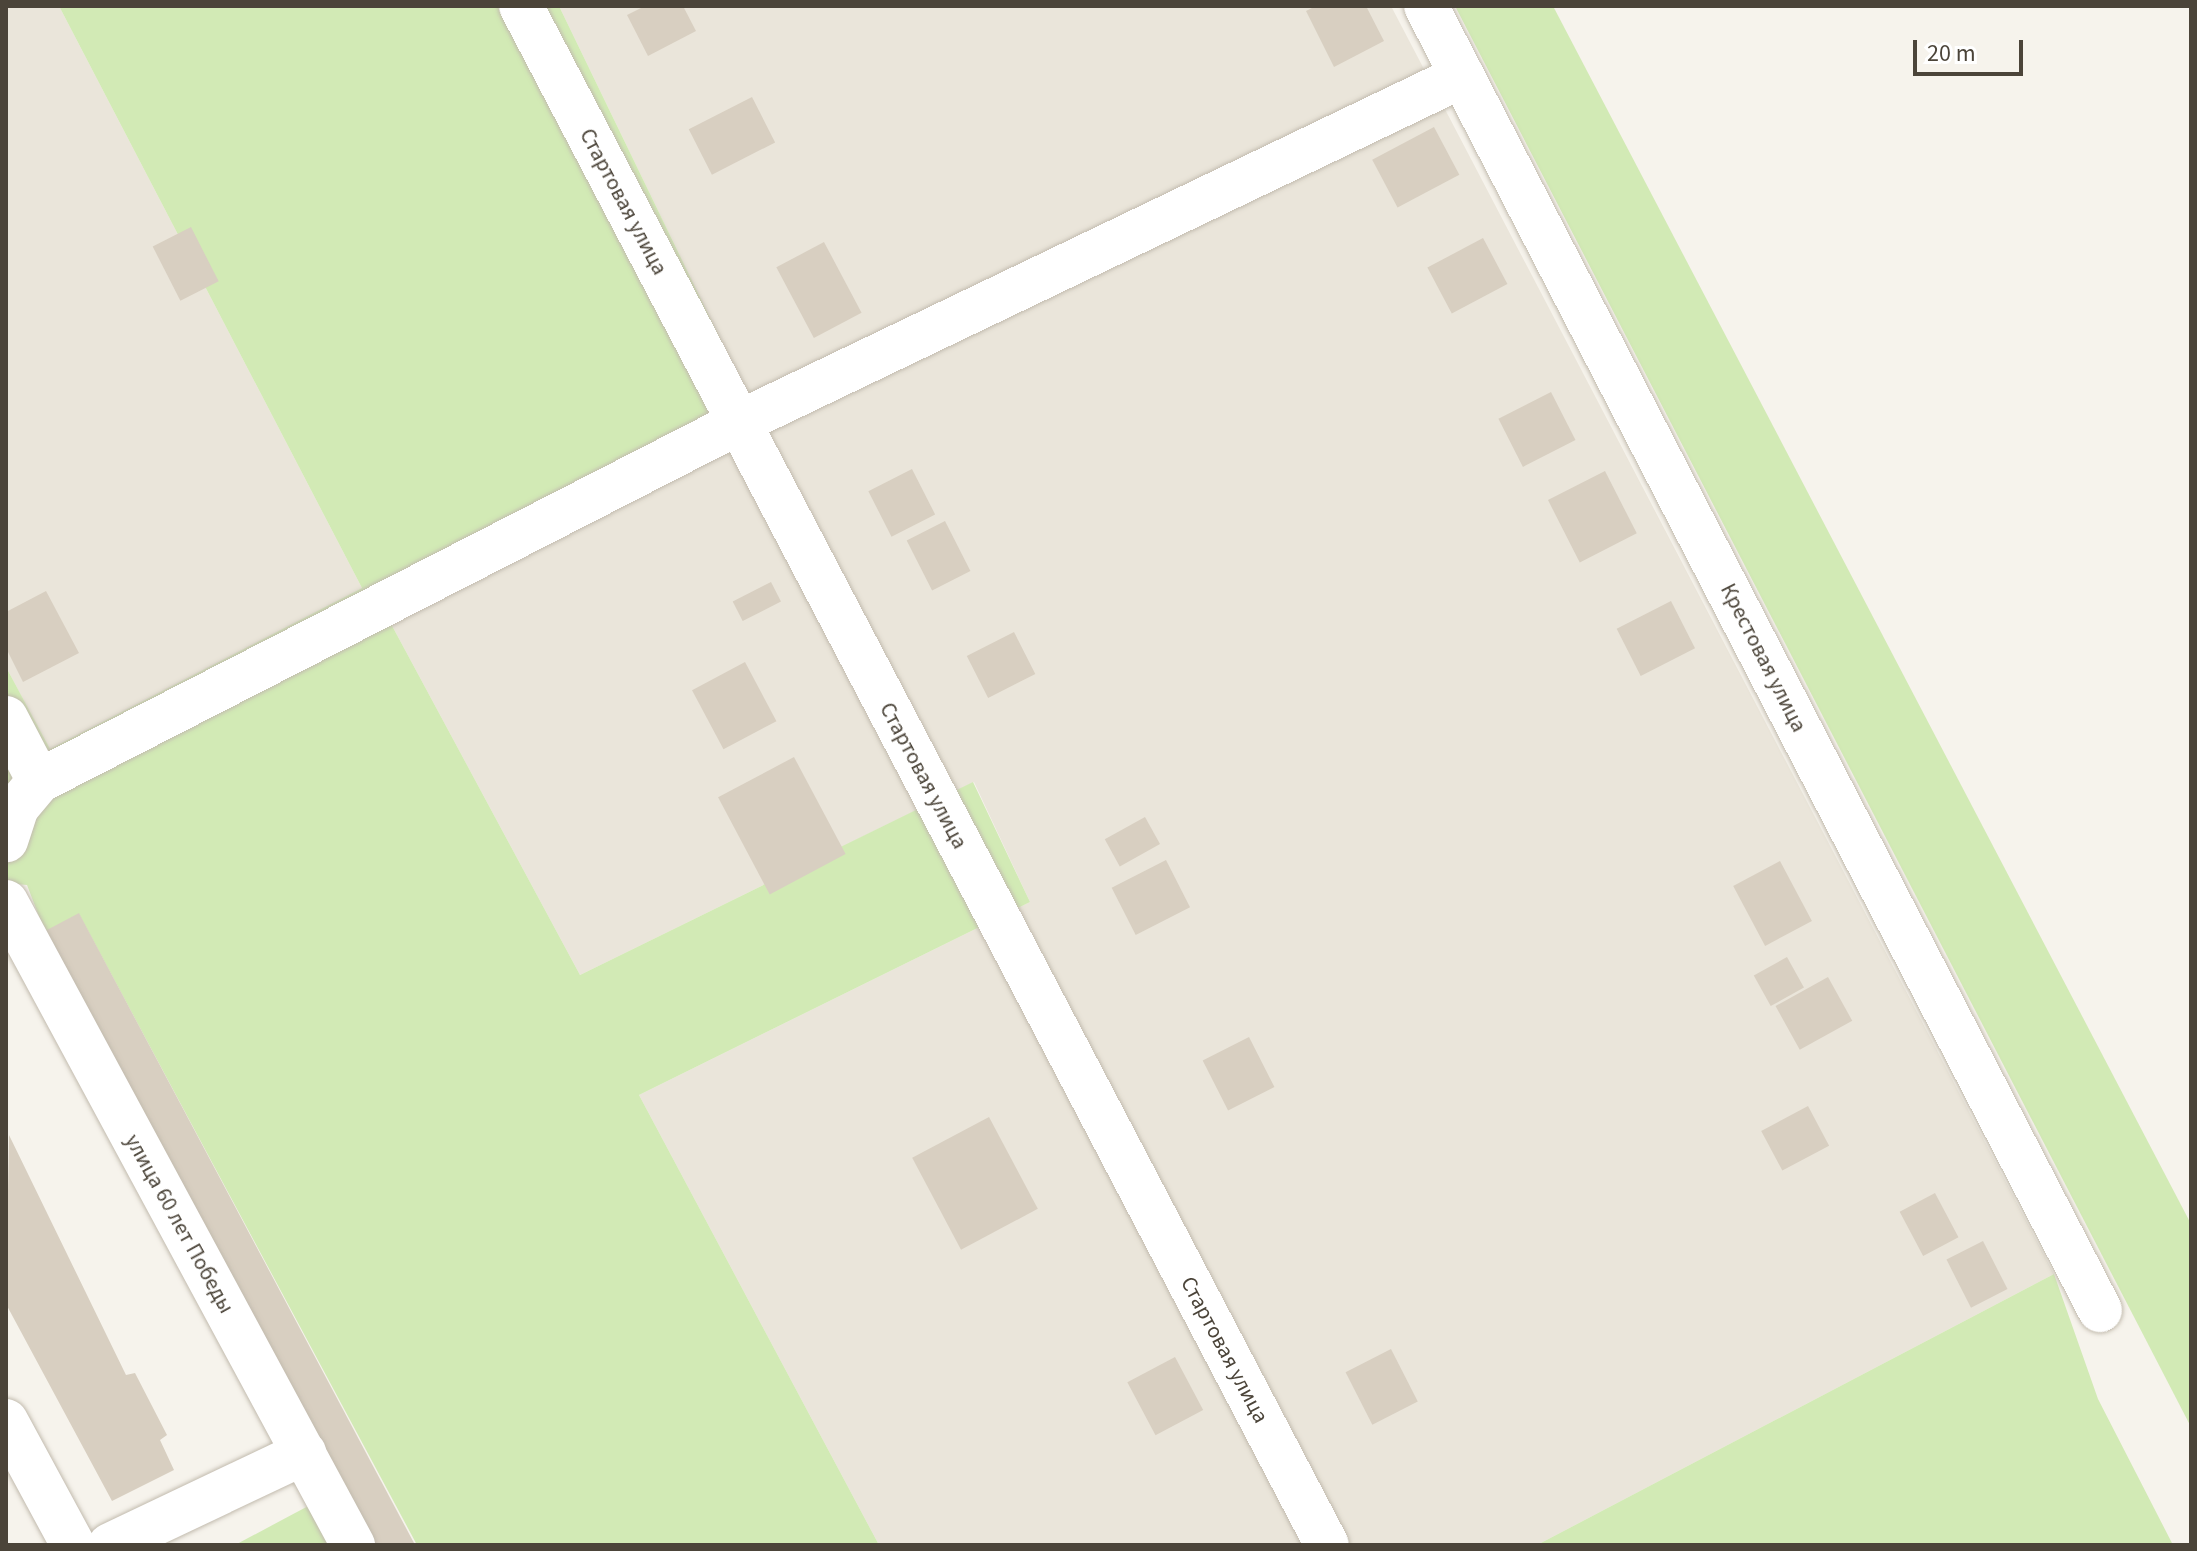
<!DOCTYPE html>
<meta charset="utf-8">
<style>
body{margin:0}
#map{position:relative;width:2197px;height:1551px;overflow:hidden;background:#f6f3ec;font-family:"Source Sans 3",sans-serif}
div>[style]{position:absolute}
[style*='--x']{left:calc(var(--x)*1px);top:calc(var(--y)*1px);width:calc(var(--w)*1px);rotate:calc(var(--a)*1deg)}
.residential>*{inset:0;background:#eae5da}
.green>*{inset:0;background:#d2eab5}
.building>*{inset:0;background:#d8cfc1;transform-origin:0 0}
.roads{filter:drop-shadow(0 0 2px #c2bbae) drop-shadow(0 0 2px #c2bbae)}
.minor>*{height:44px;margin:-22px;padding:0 22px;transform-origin:22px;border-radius:22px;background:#fff}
span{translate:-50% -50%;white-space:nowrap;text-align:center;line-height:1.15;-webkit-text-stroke:8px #fff;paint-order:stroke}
.street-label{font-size:22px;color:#4b4439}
.frame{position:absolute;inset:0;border:8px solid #4b4439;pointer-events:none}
.scale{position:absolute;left:1913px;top:40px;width:110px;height:36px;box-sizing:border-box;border:4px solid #4b4439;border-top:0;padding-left:10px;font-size:24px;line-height:28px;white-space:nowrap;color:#4b4439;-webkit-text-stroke:6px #fff;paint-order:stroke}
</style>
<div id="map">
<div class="residential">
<div style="clip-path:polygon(6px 6px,59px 6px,362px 588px,50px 750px,6px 667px)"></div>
<div style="clip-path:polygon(559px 6px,1391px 6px,2054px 1274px,1537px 1545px,879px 1545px,639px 1095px,1030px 902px,974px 782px,580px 975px,390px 622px,745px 390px)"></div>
</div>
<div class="green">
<div style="clip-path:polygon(59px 6px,559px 6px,745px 390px,390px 622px,580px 975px,973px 782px,1030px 902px,639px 1095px,879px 1545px,417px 1545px,79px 914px,45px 932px,27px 885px,6px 883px,6px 667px,50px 749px,362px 588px)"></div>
<div style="clip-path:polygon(1455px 6px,1553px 6px,2191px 1224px,2191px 1427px)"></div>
<div style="clip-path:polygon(2054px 1274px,2098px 1399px,2173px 1545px,1537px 1545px)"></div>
<div style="clip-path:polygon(312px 1504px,334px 1545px,235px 1545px)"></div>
</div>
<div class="building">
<div style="clip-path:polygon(645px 6px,683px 6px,696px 31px,648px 56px,627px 15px)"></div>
<div style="clip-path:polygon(1316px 6px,1366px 6px,1384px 41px,1334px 67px,1306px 11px)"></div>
<div style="left:752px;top:97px;width:51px;height:71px;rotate:63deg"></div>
<div style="left:1434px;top:127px;width:54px;height:70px;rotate:62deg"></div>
<div style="left:191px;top:227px;width:61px;height:43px;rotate:63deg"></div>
<div style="left:1483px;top:238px;width:52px;height:63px;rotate:62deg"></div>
<div style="left:824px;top:242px;width:80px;height:54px;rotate:62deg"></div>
<div style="left:1551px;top:392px;width:54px;height:59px;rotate:63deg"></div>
<div style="left:912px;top:469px;width:51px;height:49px;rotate:63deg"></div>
<div style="left:1605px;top:471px;width:70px;height:64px;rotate:63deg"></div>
<div style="left:945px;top:521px;width:56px;height:43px;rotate:63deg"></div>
<div style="left:771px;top:582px;width:22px;height:43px;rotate:63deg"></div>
<div style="clip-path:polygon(46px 591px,79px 653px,23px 682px,6px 648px,6px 612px)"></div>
<div style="left:1671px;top:601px;width:53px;height:61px;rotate:63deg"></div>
<div style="left:1014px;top:632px;width:47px;height:53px;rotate:63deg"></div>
<div style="left:745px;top:662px;width:67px;height:60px;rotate:62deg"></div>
<div style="left:794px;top:757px;width:110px;height:86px;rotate:62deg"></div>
<div style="left:1145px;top:817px;width:31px;height:46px;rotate:61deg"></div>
<div style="left:1166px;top:860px;width:53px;height:61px;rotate:63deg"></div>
<div style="left:1780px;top:861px;width:68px;height:53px;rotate:62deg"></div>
<div style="left:79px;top:913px;width:717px;height:39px;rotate:62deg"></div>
<div style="left:1787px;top:957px;width:35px;height:38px;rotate:61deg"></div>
<div style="left:1828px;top:977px;width:50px;height:60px;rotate:61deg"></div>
<div style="left:1249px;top:1037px;width:56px;height:52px;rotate:63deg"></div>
<div style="left:1808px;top:1106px;width:45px;height:53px;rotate:62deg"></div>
<div style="left:989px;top:1117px;width:104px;height:87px;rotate:62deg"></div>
<div style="clip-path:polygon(9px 1135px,126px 1375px,135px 1373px,167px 1435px,160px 1440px,174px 1470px,112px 1501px,6px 1304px)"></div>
<div style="left:1935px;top:1193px;width:50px;height:40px;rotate:62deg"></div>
<div style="left:1983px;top:1241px;width:54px;height:41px;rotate:63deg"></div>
<div style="left:1391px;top:1349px;width:59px;height:51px;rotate:63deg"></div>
<div style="left:1175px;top:1357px;width:60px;height:54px;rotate:62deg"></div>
</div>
<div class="roads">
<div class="minor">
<div style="--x:521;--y:6;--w:1737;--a:62.36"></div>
<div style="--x:1426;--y:6;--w:1468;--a:62.67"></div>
<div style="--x:6;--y:718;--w:71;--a:62.4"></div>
<div style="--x:39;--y:781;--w:34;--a:130"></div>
<div style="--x:17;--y:807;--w:35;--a:108"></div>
<div style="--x:39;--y:781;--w:785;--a:-27.12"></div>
<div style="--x:738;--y:423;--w:803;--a:-25.61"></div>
<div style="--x:6;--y:902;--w:731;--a:61.65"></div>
<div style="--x:6;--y:1421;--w:141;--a:61.6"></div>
<div style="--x:110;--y:1545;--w:215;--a:-25.4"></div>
</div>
</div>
<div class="street-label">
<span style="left:623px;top:202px;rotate:62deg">Стартовая улица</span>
<span style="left:1763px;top:658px;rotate:63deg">Крестовая улица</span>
<span style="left:923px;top:776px;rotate:62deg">Стартовая улица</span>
<span style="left:179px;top:1224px;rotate:61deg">улица 60 лет Победы</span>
<span style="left:1224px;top:1350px;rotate:62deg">Стартовая улица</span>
</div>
<div class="frame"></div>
<div class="scale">20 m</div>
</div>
